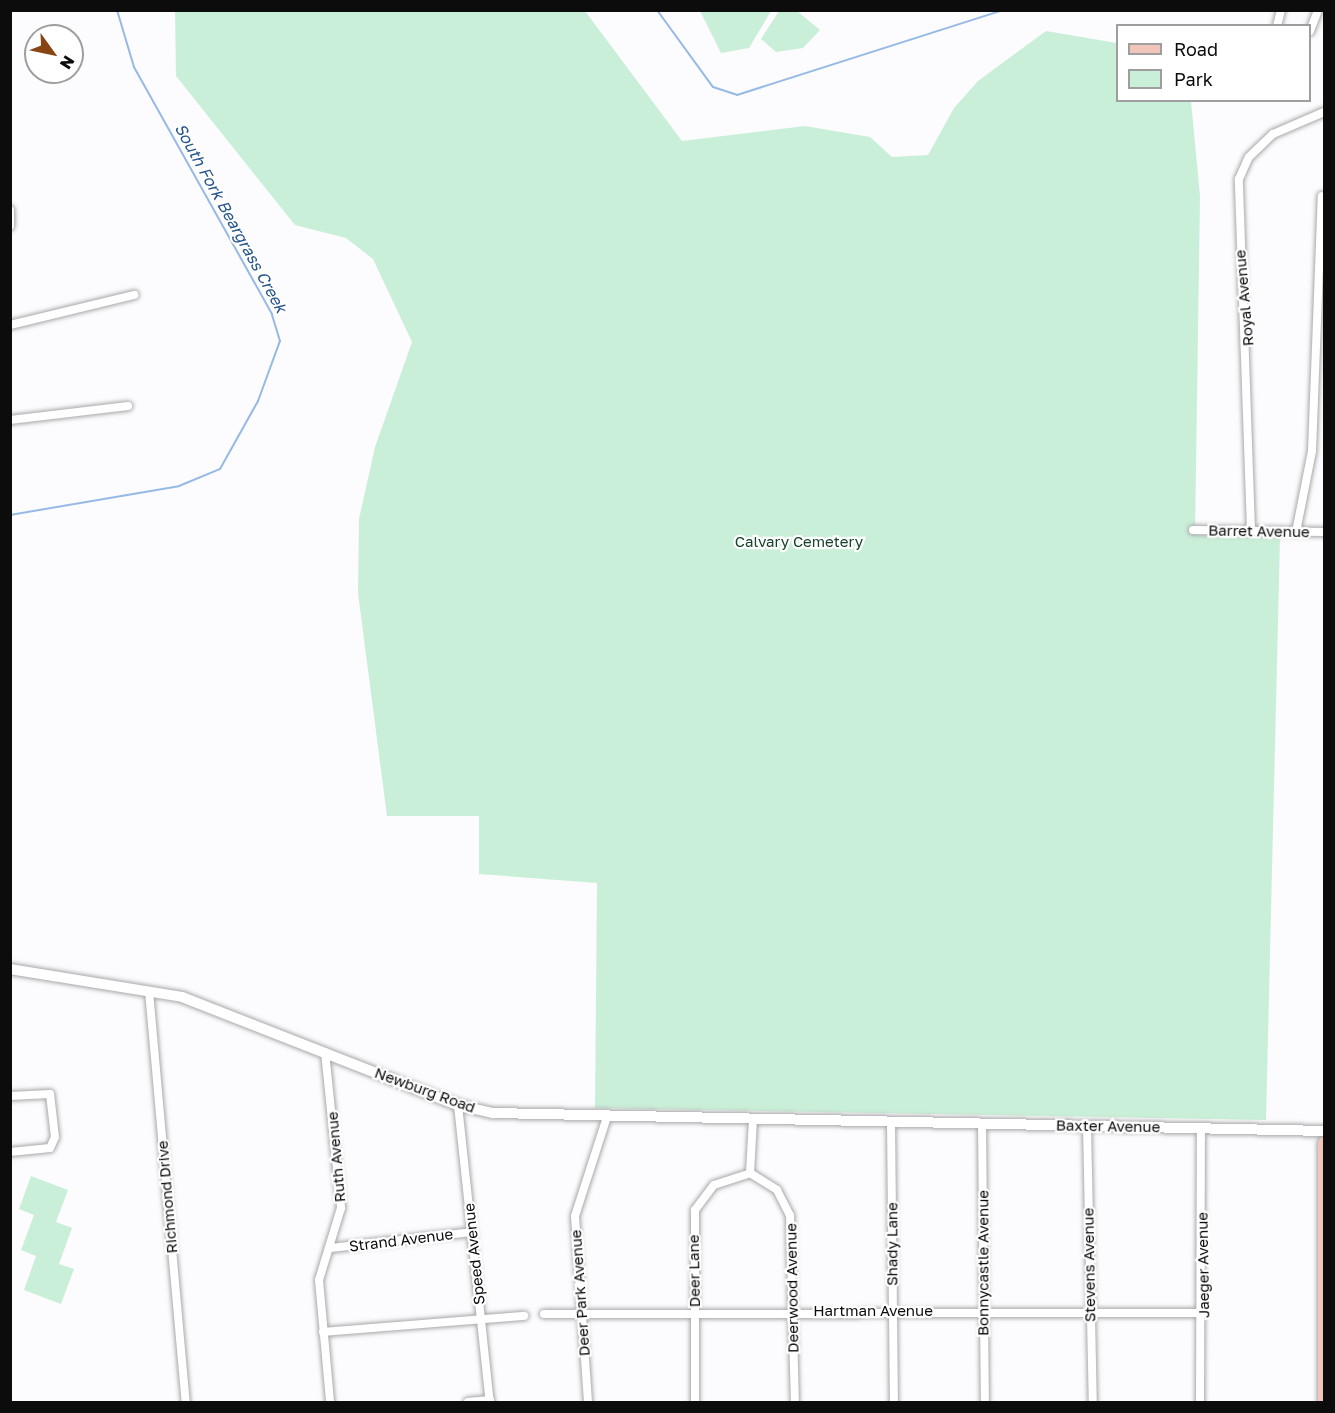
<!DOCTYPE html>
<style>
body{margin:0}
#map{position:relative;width:1335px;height:1413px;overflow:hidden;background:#fcfbfd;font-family:"Golos Text",sans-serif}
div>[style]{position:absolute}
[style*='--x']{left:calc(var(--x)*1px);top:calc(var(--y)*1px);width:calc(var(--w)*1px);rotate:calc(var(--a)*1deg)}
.green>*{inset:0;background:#caefd8}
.stream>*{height:2px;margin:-1px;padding:0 1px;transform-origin:1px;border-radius:1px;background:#96bae5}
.roads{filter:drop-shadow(0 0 2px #a9a9ab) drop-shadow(0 0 2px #a9a9ab)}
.street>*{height:8px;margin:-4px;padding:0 4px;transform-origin:4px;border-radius:4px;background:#fff}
.secondary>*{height:10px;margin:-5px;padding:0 5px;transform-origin:5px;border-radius:5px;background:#fff}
.primary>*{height:12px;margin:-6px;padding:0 6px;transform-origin:6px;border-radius:6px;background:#f1c5b9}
span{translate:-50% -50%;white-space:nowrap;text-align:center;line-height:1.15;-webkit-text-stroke:4.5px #fff;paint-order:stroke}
.street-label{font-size:15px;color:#0c0c0c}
.park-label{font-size:15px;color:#16412a}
.water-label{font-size:16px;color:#25558b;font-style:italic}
.frame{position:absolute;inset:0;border:12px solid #0c0c0c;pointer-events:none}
.legend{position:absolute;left:1116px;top:24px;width:195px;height:78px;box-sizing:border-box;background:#fff;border:2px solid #9e9e9e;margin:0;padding:8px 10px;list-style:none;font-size:18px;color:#0c0c0c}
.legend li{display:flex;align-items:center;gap:12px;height:30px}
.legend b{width:30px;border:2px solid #9e9e9e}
.north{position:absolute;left:24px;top:24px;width:60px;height:60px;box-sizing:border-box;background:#fff;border:2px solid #9e9e9e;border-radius:50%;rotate:123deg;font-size:16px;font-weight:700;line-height:24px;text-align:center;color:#0c0c0c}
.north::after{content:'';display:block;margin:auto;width:21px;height:27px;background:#874513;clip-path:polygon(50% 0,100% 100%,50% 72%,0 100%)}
</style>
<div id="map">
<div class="green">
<div style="clip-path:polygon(175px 10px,585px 11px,682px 141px,805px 126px,870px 137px,892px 157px,928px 155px,954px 108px,978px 81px,1046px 31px,1117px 43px,1118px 100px,1191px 101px,1200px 196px,1195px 535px,1280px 538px,1266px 1120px,595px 1108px,597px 883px,479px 874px,479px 816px,387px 816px,358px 593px,359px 519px,375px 447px,412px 342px,373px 259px,346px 238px,295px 225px,176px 76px)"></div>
<div style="clip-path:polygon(700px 11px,771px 11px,749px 48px,721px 53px)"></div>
<div style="clip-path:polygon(779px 11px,797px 11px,820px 30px,803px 48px,776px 52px,761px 39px)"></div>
<div style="clip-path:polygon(31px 1176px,68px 1190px,56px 1222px,72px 1228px,59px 1264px,74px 1269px,61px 1304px,24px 1290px,36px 1256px,21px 1250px,34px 1215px,19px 1209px)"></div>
</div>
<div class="stream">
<div style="--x:657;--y:10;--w:95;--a:54"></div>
<div style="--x:713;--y:87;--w:25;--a:18"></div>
<div style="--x:737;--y:95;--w:280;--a:-17.7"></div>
<div style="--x:10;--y:515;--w:171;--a:-9.7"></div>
<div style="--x:179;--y:486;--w:44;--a:-22.5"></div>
<div style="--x:220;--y:469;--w:78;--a:-60.8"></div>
<div style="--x:258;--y:401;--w:64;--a:-69.9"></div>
<div style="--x:280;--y:341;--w:28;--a:-107"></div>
<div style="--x:272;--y:314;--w:283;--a:-119.2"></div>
<div style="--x:134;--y:67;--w:59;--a:-106.6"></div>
</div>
<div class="roads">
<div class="street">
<div style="--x:1277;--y:26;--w:16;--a:-76"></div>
<div style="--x:1310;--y:31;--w:22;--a:-69"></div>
<div style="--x:10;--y:210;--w:16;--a:90"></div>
<div style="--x:10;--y:325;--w:128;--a:-13.6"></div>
<div style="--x:10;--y:420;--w:119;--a:-6.8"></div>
<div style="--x:1193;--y:530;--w:131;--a:0.9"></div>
<div style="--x:1251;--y:530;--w:351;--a:-92"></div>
<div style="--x:1239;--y:179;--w:24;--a:-66"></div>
<div style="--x:1249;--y:157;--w:33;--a:-44"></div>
<div style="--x:1273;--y:134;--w:56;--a:-23.3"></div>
<div style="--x:1296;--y:532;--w:83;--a:-78.8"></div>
<div style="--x:1312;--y:451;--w:255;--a:-87.8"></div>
<div style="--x:149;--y:991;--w:413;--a:84.9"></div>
<div style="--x:325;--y:1052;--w:157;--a:84.1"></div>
<div style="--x:341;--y:1208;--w:75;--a:107"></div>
<div style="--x:319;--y:1280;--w:122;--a:84.8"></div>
<div style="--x:10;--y:1096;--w:40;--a:-2.9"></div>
<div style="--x:50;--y:1094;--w:43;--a:83.4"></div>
<div style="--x:55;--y:1137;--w:12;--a:114"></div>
<div style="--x:50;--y:1148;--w:40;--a:174.3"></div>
<div style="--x:458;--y:1105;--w:299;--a:83.9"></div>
<div style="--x:891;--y:1122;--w:280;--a:89.4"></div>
<div style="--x:982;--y:1124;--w:278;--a:89.4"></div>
<div style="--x:1087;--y:1126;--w:276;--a:88.8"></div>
<div style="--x:750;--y:1173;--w:32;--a:32"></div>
<div style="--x:777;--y:1190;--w:28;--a:63"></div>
<div style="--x:790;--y:1215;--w:187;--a:88.5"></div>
<div style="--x:750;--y:1173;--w:54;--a:-86.8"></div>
<div style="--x:330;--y:1248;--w:143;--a:-6.4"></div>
<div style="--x:544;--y:1314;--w:658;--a:-0.09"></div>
<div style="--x:323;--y:1332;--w:202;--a:-4.6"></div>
<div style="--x:468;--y:1402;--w:22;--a:-5"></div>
<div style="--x:588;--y:1402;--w:186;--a:-94"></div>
<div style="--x:575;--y:1216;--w:104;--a:-72.1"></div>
<div style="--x:695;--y:1402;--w:192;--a:-90"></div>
<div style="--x:695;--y:1210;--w:31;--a:-53"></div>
<div style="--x:714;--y:1185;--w:38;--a:-18"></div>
<div style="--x:1200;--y:1402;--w:274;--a:-89.8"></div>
</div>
<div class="secondary">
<div style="--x:10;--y:969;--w:174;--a:9.2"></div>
<div style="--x:182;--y:997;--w:296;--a:21.4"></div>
<div style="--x:458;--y:1105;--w:37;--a:13"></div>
<div style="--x:494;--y:1113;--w:830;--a:1.24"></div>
</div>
<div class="primary">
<div style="--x:1324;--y:1402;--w:259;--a:-90"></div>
</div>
</div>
<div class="street-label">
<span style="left:1244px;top:298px;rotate:-95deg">Royal Avenue</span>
<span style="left:1259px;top:531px;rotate:1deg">Barret Avenue</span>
<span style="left:425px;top:1090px;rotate:20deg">Newburg Road</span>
<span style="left:1108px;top:1126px;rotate:1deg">Baxter Avenue</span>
<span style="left:336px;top:1157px;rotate:-95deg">Ruth Avenue</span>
<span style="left:167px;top:1197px;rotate:-95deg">Richmond Drive</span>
<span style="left:401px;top:1240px;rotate:-7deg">Strand Avenue</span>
<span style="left:892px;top:1244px;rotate:-90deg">Shady Lane</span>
<span style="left:474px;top:1254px;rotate:-96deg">Speed Avenue</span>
<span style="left:983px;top:1263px;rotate:-90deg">Bonnycastle Avenue</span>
<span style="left:1089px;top:1265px;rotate:-91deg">Stevens Avenue</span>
<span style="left:1203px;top:1265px;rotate:-91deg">Jaeger Avenue</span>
<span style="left:694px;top:1271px;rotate:-91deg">Deer Lane</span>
<span style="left:792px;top:1288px;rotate:-91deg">Deerwood Avenue</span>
<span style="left:580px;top:1293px;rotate:-94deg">Deer Park Avenue</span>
<span style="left:873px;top:1311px">Hartman Avenue</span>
</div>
<div class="park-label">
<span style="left:799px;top:542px">Calvary Cemetery</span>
</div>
<div class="water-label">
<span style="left:231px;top:218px;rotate:61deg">South Fork Beargrass Creek</span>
</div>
<div class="frame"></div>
<ul class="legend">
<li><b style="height:8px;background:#f1c5b9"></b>Road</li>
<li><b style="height:16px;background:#caefd8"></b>Park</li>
</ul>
<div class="north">N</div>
</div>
